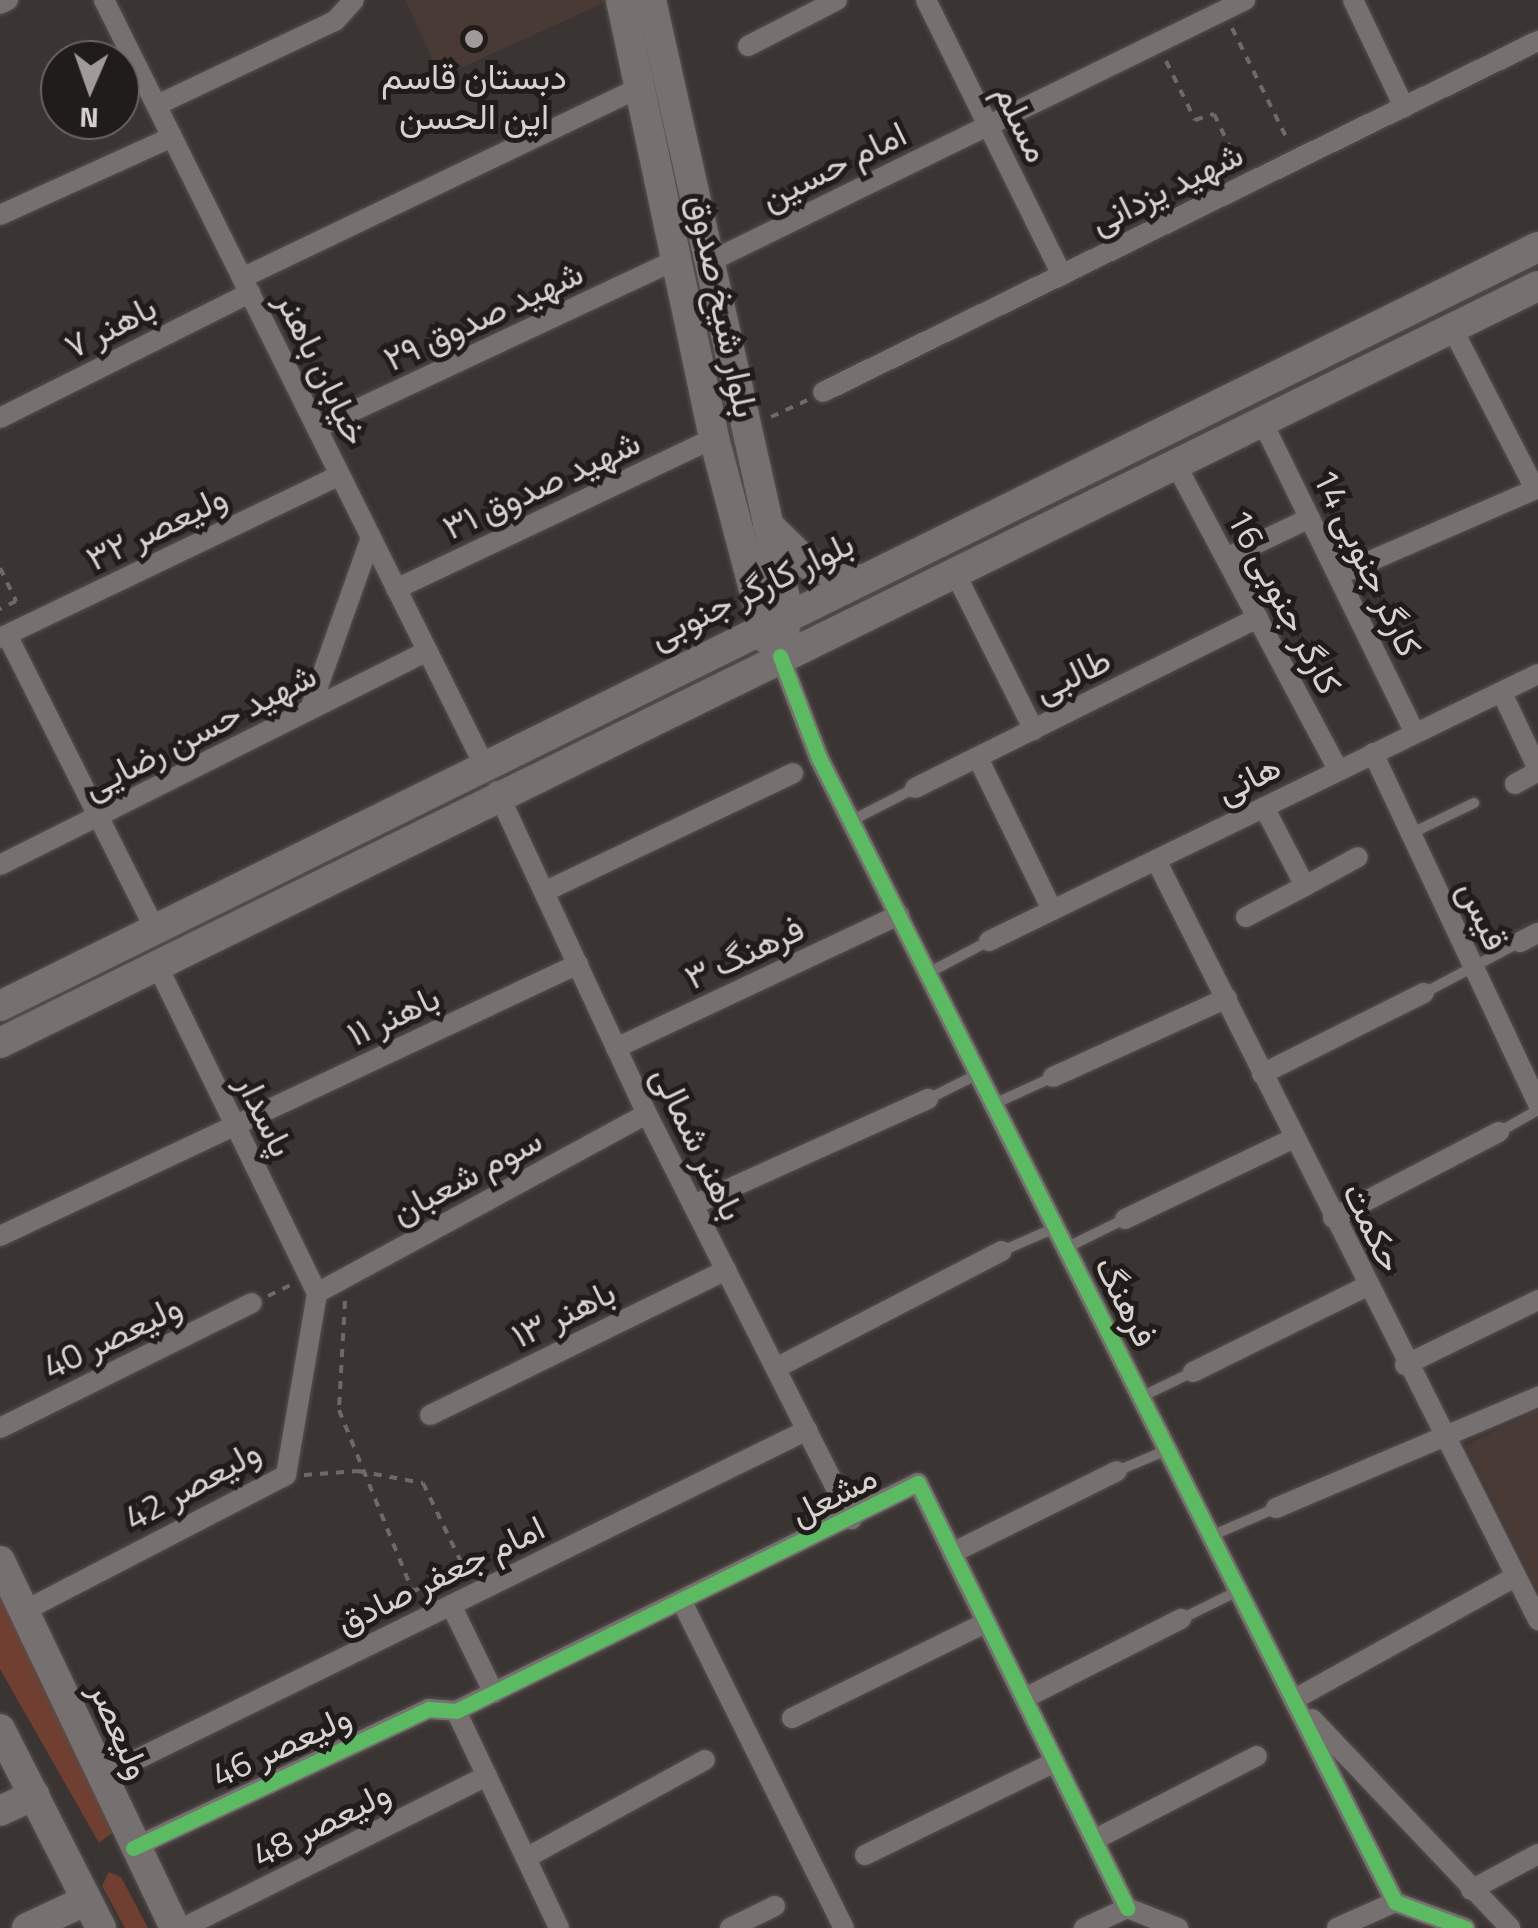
<!DOCTYPE html>
<meta charset="utf-8">
<style>
body{margin:0}
#map{position:relative;width:1538px;height:1928px;overflow:hidden;background:#3a3433;font-family:"Titillium Web",Vazirmatn,sans-serif}
div>[style]{position:absolute}
[style*='--x']{left:calc(var(--x)*1px);top:calc(var(--y)*1px);width:calc(var(--w)*1px);rotate:calc(var(--a)*1deg)}
.built>*{inset:0;background:#4a3a36}
.green>*{inset:0;background:#703f31}
.path>*{height:4px;margin-top:-2px;transform-origin:0;background:repeating-linear-gradient(90deg,#6e6a69 0 8px,transparent 0 16px)}
.roads{filter:drop-shadow(0 0 2px #55504f) drop-shadow(0 0 2px #55504f)}
.lane>*{height:10px;margin:-5px;padding:0 5px;transform-origin:5px;border-radius:5px;background:#767170}
.street>*{height:20px;margin:-10px;padding:0 10px;transform-origin:10px;border-radius:10px;background:#767170}
.secondary>*{height:30px;margin:-15px;padding:0 15px;transform-origin:15px;border-radius:15px;background:#767170}
.cycleway>*{height:15px;margin:-7.5px;padding:0 7.5px;transform-origin:7.5px;border-radius:7.5px;background:#5cba63}
.dots>*{width:28px;height:28px;translate:-50% -50%;box-sizing:border-box;border:5px solid #201c1a;border-radius:50%}
span{translate:-50% -50%;white-space:nowrap;text-align:center;line-height:1.15;-webkit-text-stroke:10px #201c1a;paint-order:stroke}
.poi-label{font-size:35px;color:#d7d1cf}
.street-label{font-size:35px;color:#d7d1cf}
.north{position:absolute;left:40px;top:40px;width:100px;height:100px;box-sizing:border-box;background:#201c1a;border:2px solid #696462;border-radius:50%;rotate:182deg;font-size:28px;font-weight:700;line-height:40px;text-align:center;color:#d7d1cf}
.north::after{content:'';display:block;margin:auto;width:35px;height:45px;background:#a09a98;clip-path:polygon(50% 0,100% 100%,50% 72%,0 100%)}
</style>
<div id="map">
<div class="built">
<div style="clip-path:polygon(405px 0,608px 0,608px 1px,441px 77px)"></div>
<div style="clip-path:polygon(1538px 1410px,1538px 1590px,1466px 1445px)"></div>
</div>
<div class="green">
<div style="clip-path:polygon(0 1593px,113px 1832px,99px 1843px,0 1669px)"></div>
<div style="clip-path:polygon(109px 1872px,121px 1877px,148px 1928px,125px 1928px,102px 1886px)"></div>
</div>
<div class="path">
<div style="--x:1232;--y:28;--w:126;--a:63.6"></div>
<div style="--x:1166;--y:61;--w:66;--a:63.8"></div>
<div style="--x:1195;--y:120;--w:20;--a:-18"></div>
<div style="--x:1214;--y:114;--w:60;--a:64.3"></div>
<div style="--x:771;--y:417;--w:40;--a:-25"></div>
<div style="--x:0;--y:568;--w:37;--a:64"></div>
<div style="--x:16;--y:601;--w:18;--a:153"></div>
<div style="--x:268;--y:1296;--w:25;--a:-26"></div>
<div style="--x:345;--y:1301;--w:109;--a:93.2"></div>
<div style="--x:339;--y:1410;--w:205;--a:67.9"></div>
<div style="--x:304;--y:1475;--w:54;--a:-4.2"></div>
<div style="--x:358;--y:1471;--w:66;--a:10.5"></div>
<div style="--x:423;--y:1483;--w:92;--a:64.3"></div>
<div style="--x:463;--y:1566;--w:57;--a:153"></div>
</div>
<div class="roads">
<div class="lane">
<div style="--x:851;--y:821;--w:72;--a:-27.3"></div>
<div style="--x:1412;--y:833;--w:69;--a:-25.8"></div>
<div style="--x:928;--y:973;--w:69;--a:-27.7"></div>
<div style="--x:1424;--y:993;--w:109;--a:-28"></div>
<div style="--x:928;--y:1099;--w:56;--a:-26.6"></div>
<div style="--x:994;--y:1104;--w:65;--a:-24.6"></div>
<div style="--x:1499;--y:1132;--w:45;--a:-29.4"></div>
<div style="--x:1066;--y:1248;--w:66;--a:-26.2"></div>
<div style="--x:1002;--y:1251;--w:58;--a:-23.5"></div>
<div style="--x:1141;--y:1397;--w:58;--a:-25.7"></div>
<div style="--x:1117;--y:1471;--w:54;--a:-22.8"></div>
<div style="--x:1211;--y:1536;--w:71;--a:-23.3"></div>
<div style="--x:1181;--y:1619;--w:64;--a:-26.2"></div>
</div>
<div class="street">
<div style="--x:104;--y:0;--w:854;--a:63.58"></div>
<div style="--x:926;--y:0;--w:307;--a:63.7"></div>
<div style="--x:1353;--y:0;--w:119;--a:64.5"></div>
<div style="--x:0;--y:4;--w:9;--a:-27"></div>
<div style="--x:748;--y:46;--w:100;--a:-27.3"></div>
<div style="--x:157;--y:105;--w:197;--a:-25.3"></div>
<div style="--x:335;--y:21;--w:28;--a:-48"></div>
<div style="--x:0;--y:215;--w:189;--a:-24.4"></div>
<div style="--x:707;--y:263;--w:599;--a:-26.05"></div>
<div style="--x:242;--y:278;--w:441;--a:-25.6"></div>
<div style="--x:1452;--y:328;--w:181;--a:62.7"></div>
<div style="--x:823;--y:392;--w:797;--a:-26.15"></div>
<div style="--x:0;--y:418;--w:280;--a:-26.6"></div>
<div style="--x:1262;--y:421;--w:347;--a:63.9"></div>
<div style="--x:317;--y:428;--w:396;--a:-25.1"></div>
<div style="--x:1175;--y:463;--w:347;--a:62"></div>
<div style="--x:1226;--y:558;--w:93;--a:-25.5"></div>
<div style="--x:954;--y:571;--w:178;--a:63.3"></div>
<div style="--x:1338;--y:575;--w:218;--a:-23.5"></div>
<div style="--x:396;--y:589;--w:352;--a:-25.4"></div>
<div style="--x:7;--y:635;--w:329;--a:63.3"></div>
<div style="--x:0;--y:638;--w:377;--a:-25.6"></div>
<div style="--x:780;--y:656;--w:109;--a:69.1"></div>
<div style="--x:819;--y:758;--w:1281;--a:63.27"></div>
<div style="--x:1395;--y:1902;--w:75;--a:20.4"></div>
<div style="--x:1502;--y:693;--w:84;--a:64.7"></div>
<div style="--x:310;--y:709;--w:182;--a:-70.4"></div>
<div style="--x:1373;--y:753;--w:387;--a:64.8"></div>
<div style="--x:978;--y:758;--w:169;--a:64"></div>
<div style="--x:1515;--y:784;--w:26;--a:-29"></div>
<div style="--x:915;--y:788;--w:383;--a:-26.4"></div>
<div style="--x:497;--y:791;--w:356;--a:65.1"></div>
<div style="--x:647;--y:1114;--w:454;--a:63.2"></div>
<div style="--x:1264;--y:807;--w:89;--a:62.6"></div>
<div style="--x:1305;--y:886;--w:60;--a:-28.7"></div>
<div style="--x:1156;--y:860;--w:851;--a:63.31"></div>
<div style="--x:0;--y:865;--w:478;--a:-26.6"></div>
<div style="--x:544;--y:892;--w:276;--a:-25.5"></div>
<div style="--x:1246;--y:917;--w:67;--a:-27.7"></div>
<div style="--x:989;--y:941;--w:610;--a:-25.94"></div>
<div style="--x:1520;--y:942;--w:20;--a:-27"></div>
<div style="--x:157;--y:965;--w:365;--a:64"></div>
<div style="--x:616;--y:1048;--w:313;--a:-25.2"></div>
<div style="--x:1262;--y:1074;--w:181;--a:-26.6"></div>
<div style="--x:1053;--y:1077;--w:191;--a:-24.4"></div>
<div style="--x:693;--y:1205;--w:258;--a:-24.3"></div>
<div style="--x:1333;--y:1218;--w:187;--a:-27.4"></div>
<div style="--x:1125;--y:1219;--w:187;--a:-25.6"></div>
<div style="--x:0;--y:1236;--w:639;--a:-25.2"></div>
<div style="--x:317;--y:1293;--w:375;--a:-28.5"></div>
<div style="--x:1405;--y:1365;--w:148;--a:-26"></div>
<div style="--x:776;--y:1368;--w:254;--a:-27.4"></div>
<div style="--x:1193;--y:1372;--w:194;--a:-26.3"></div>
<div style="--x:430;--y:1415;--w:330;--a:-26.1"></div>
<div style="--x:0;--y:1428;--w:281;--a:-26.4"></div>
<div style="--x:1276;--y:1508;--w:285;--a:-23"></div>
<div style="--x:952;--y:1553;--w:184;--a:-26.4"></div>
<div style="--x:682;--y:1602;--w:364;--a:63.6"></div>
<div style="--x:451;--y:1605;--w:98;--a:64"></div>
<div style="--x:24;--y:1611;--w:295;--a:-27.4"></div>
<div style="--x:286;--y:1475;--w:185;--a:-80.3"></div>
<div style="--x:1025;--y:1698;--w:175;--a:-26.9"></div>
<div style="--x:1293;--y:1700;--w:249;--a:-29"></div>
<div style="--x:456;--y:1711;--w:240;--a:64.6"></div>
<div style="--x:792;--y:1718;--w:217;--a:-26.2"></div>
<div style="--x:1312;--y:1719;--w:288;--a:46.5"></div>
<div style="--x:101;--y:1777;--w:787;--a:-26.17"></div>
<div style="--x:1094;--y:1840;--w:183;--a:-27.3"></div>
<div style="--x:133;--y:1848;--w:327;--a:-25.2"></div>
<div style="--x:429;--y:1709;--w:27;--a:4"></div>
<div style="--x:456;--y:1711;--w:515;--a:-26.27"></div>
<div style="--x:918;--y:1483;--w:474;--a:63.8"></div>
<div style="--x:865;--y:1855;--w:212;--a:-26.1"></div>
<div style="--x:526;--y:1858;--w:204;--a:-28.7"></div>
<div style="--x:1471;--y:1890;--w:76;--a:-28.2"></div>
<div style="--x:1127;--y:1908;--w:55;--a:21.4"></div>
<div style="--x:183;--y:1928;--w:340;--a:-26.6"></div>
<div style="--x:730;--y:1928;--w:50;--a:-26.1"></div>
<div style="--x:1084;--y:1928;--w:47;--a:-24.9"></div>
<div style="--x:1337;--y:1928;--w:64;--a:-24.1"></div>
</div>
<div class="secondary">
<div style="--x:621;--y:0;--w:448;--a:78"></div>
<div style="--x:714;--y:438;--w:208;--a:75.2"></div>
<div style="--x:651;--y:0;--w:627;--a:77.38"></div>
<div style="--x:788;--y:612;--w:20;--a:101"></div>
<div style="--x:768;--y:525;--w:57;--a:44.3"></div>
<div style="--x:809;--y:565;--w:49;--a:16.6"></div>
<div style="--x:0;--y:1006;--w:1715;--a:-26.27"></div>
<div style="--x:0;--y:1043;--w:1714;--a:-26.21"></div>
<div style="--x:0;--y:1561;--w:407;--a:64.5"></div>
<div style="--x:0;--y:1729;--w:223;--a:63.1"></div>
<div style="--x:0;--y:1811;--w:38;--a:-25"></div>
<div style="--x:27;--y:1928;--w:66;--a:-25"></div>
</div>
</div>
<div class="cycleway">
<div style="--x:780;--y:656;--w:109;--a:69.1"></div>
<div style="--x:819;--y:758;--w:1281;--a:63.27"></div>
<div style="--x:1395;--y:1902;--w:75;--a:20.4"></div>
<div style="--x:133;--y:1848;--w:327;--a:-25.2"></div>
<div style="--x:429;--y:1709;--w:27;--a:4"></div>
<div style="--x:456;--y:1711;--w:515;--a:-26.27"></div>
<div style="--x:918;--y:1483;--w:474;--a:63.8"></div>
</div>
<div class="dots">
<div style="left:474px;top:39px;background:#a09a98"></div>
</div>
<div class="poi-label">
<span style="left:474px;top:96px">دبستان قاسم<br>این الحسن</span>
</div>
<div class="street-label">
<span style="left:1023px;top:123px;rotate:64deg">مسلم</span>
<span style="left:833px;top:165px;rotate:-26deg">امام حسین</span>
<span style="left:1166px;top:187px;rotate:-26deg">شهید یزدانی</span>
<span style="left:724px;top:306px;rotate:78deg">بلوار شیخ صدوق</span>
<span style="left:483px;top:315px;rotate:-25deg">شهید صدوق ۲۹</span>
<span style="left:110px;top:326px;rotate:-27deg">باهنر ۷</span>
<span style="left:323px;top:368px;rotate:64deg">خیابان باهنر</span>
<span style="left:541px;top:484px;rotate:-25deg">شهید صدوق ۳۱</span>
<span style="left:156px;top:527px;rotate:-26deg">ولیعصر ۳۲</span>
<span style="left:1368px;top:562px;rotate:64deg">کارگر جنوبی 14</span>
<span style="left:751px;top:589px;rotate:-26deg">بلوار کارگر جنوبی</span>
<span style="left:1285px;top:601px;rotate:62deg">کارگر جنوبی 16</span>
<span style="left:1072px;top:674px;rotate:-26deg">طالبی</span>
<span style="left:199px;top:730px;rotate:-27deg">شهید حسن رضایی</span>
<span style="left:1248px;top:778px;rotate:-27deg">هانی</span>
<span style="left:1484px;top:915px;rotate:65deg">قیس</span>
<span style="left:744px;top:952px;rotate:-25deg">فرهنگ ۳</span>
<span style="left:393px;top:1015px;rotate:-25deg">باهنر ۱۱</span>
<span style="left:266px;top:1115px;rotate:64deg">پاسدار</span>
<span style="left:699px;top:1143px;rotate:64deg">باهنر شمالی</span>
<span style="left:466px;top:1175px;rotate:-28deg">سوم شعبان</span>
<span style="left:1374px;top:1227px;rotate:64deg">حکمت</span>
<span style="left:1127px;top:1301px;rotate:63deg">فرهنگ</span>
<span style="left:563px;top:1313px;rotate:-26deg">باهنر ۱۳</span>
<span style="left:112px;top:1336px;rotate:-26deg">ولیعصر 40</span>
<span style="left:192px;top:1484px;rotate:-29deg">ولیعصر 42</span>
<span style="left:833px;top:1494px;rotate:-27deg">مشعل</span>
<span style="left:440px;top:1574px;rotate:-26deg">امام جعفر صادق</span>
<span style="left:121px;top:1730px;rotate:66deg">ولیعصر</span>
<span style="left:281px;top:1745px;rotate:-25deg">ولیعصر 46</span>
<span style="left:321px;top:1823px;rotate:-27deg">ولیعصر 48</span>
</div>
<div class="north">N</div>
</div>
